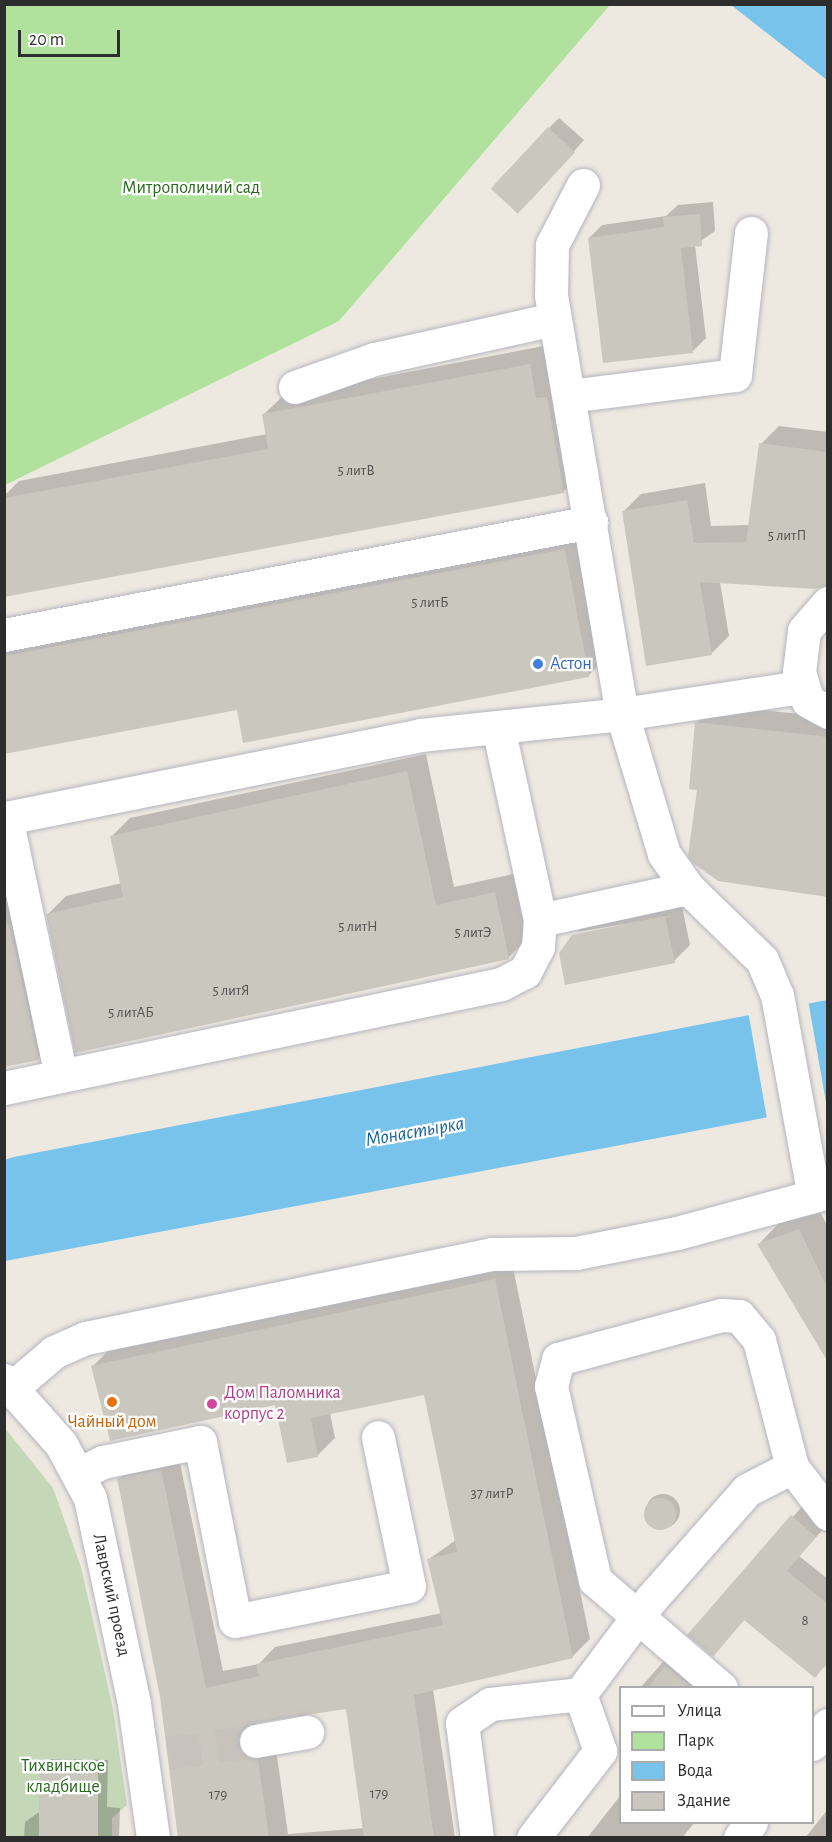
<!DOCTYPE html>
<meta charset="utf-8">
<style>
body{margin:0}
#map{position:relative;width:832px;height:1842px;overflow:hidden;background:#eee9e0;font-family:"Alegreya Sans",sans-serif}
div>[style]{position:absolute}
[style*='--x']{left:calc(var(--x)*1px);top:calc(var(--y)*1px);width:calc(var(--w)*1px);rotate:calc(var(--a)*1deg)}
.green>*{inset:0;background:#b0e29e}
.cemetery>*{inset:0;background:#c4d7b7}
.water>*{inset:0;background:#77c3ec}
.pier>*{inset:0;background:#eee9e0;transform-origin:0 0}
.shadow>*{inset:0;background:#0003}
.round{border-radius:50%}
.building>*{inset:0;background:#cac7be;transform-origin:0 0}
.minor-tunnel>*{height:33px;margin-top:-16.5px;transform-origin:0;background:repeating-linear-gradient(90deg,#c7c3bc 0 33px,transparent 0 49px)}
.roads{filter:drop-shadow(0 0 2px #b3b5c0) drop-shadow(0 0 2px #b3b5c0)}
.minor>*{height:33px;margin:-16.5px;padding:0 16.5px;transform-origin:16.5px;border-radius:16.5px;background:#fff}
.dots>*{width:16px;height:16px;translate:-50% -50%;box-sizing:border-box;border:3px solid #fff;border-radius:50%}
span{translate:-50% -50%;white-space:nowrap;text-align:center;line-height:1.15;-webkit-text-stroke:4.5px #fff;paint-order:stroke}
.number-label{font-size:15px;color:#545451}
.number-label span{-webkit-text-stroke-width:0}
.park-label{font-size:18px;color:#276a1d}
.shop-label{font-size:18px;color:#366cbe}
.left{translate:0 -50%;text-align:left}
.hotel-label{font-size:18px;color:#b23c85}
.food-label{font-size:18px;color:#c56008}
.street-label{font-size:18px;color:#2d2d2d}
.water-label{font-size:20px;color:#11619c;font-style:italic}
.frame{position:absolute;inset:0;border:6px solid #2d2d2d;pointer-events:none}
.legend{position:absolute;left:619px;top:1686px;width:195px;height:138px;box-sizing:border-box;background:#fff;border:2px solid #ababab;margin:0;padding:8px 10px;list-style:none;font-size:18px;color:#2d2d2d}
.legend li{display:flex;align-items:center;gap:12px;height:30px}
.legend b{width:30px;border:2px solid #ababab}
.scale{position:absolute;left:18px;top:30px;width:102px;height:27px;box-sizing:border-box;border:3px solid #2d2d2d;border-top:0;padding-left:8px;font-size:18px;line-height:21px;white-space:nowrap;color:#2d2d2d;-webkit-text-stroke:4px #fff;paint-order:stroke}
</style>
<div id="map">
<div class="green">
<div style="clip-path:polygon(5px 4px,610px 4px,610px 5px,339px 321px,5px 485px)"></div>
</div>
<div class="cemetery">
<div style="clip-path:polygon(4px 1427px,53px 1488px,81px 1567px,113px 1709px,127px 1805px,112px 1818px,112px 1837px,5px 1837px)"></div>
</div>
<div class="water">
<div style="clip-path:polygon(731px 5px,827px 5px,827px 80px)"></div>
<div style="clip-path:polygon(827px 1000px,827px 1106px,5px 1261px,4px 1160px,14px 1157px)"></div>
</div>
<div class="pier">
<div style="left:808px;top:1000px;width:111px;height:61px;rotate:80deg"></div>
</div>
<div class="shadow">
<div style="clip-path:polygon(559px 118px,584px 140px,530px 201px,549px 128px)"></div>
<div style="clip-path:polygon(713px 202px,715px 231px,695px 245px,706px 338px,693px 351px,589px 238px,602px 225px,666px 216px,678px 205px)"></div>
<div style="clip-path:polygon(549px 345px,583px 472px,564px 491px,4px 595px,4px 496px,19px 481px,267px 434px,263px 415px,283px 396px)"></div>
<div style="clip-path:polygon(779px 426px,828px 432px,828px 585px,720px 582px,729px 636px,711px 654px,623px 512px,641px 494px,705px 483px,711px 526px,749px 525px,761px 444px)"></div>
<div style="clip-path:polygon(584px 530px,608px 656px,588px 676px,238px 708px,4px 752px,4px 641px)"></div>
<div style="clip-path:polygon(715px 705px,828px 717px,828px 895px,699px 788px,697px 723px)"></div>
<div style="clip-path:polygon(426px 754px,454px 887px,513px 874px,527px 939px,508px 958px,80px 1051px,47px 915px,66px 896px,122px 883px,111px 837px,130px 818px)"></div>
<div style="clip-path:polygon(4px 871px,54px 1043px,38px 1059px,4px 1065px)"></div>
<div style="clip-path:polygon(681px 901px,690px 945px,674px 961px,574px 936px,673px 916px,577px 932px,590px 920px)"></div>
<div style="clip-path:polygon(819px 1210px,828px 1227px,828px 1358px,759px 1244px,778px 1224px)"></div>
<div style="clip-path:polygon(evenodd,512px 1263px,590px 1639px,572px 1657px,433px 1689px,455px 1838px,180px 1838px,161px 1697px,119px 1479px,136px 1461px,178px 1453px,223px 1671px,259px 1664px,275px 1647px,442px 1613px,429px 1559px,456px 1540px,425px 1393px,330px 1413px,335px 1438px,318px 1455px,288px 1462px,276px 1404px,93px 1366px,110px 1349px,512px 1263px,347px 1708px,365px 1828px,288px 1834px,275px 1742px,256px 1723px,347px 1708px)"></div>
<div class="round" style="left:646px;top:1494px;width:34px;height:34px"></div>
<div style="clip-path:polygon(806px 1502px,828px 1524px,799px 1556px,828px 1579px,828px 1663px,815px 1676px,745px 1619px,713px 1654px,690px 1634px)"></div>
<div style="clip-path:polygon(679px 1644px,734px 1688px,640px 1688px)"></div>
<div style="clip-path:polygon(51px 1759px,108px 1760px,107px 1807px,120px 1808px,119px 1838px,24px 1838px,25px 1822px,39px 1812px,40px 1770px)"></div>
<div style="clip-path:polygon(620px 1796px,620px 1822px,695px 1822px,682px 1838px,587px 1838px)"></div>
<div style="clip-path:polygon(828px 1809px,828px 1838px,805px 1838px)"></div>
</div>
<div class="building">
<div style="left:548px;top:127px;width:37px;height:84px;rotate:43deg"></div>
<div style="clip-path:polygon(700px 214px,702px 246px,681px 248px,693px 353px,603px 363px,588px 238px,664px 227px,663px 217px)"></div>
<div style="clip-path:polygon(530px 364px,536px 398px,547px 397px,564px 493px,4px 597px,4px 498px,268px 449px,262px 414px)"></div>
<div style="clip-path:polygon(759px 443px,828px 452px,828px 585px,816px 589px,700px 582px,712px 655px,646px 666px,622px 511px,687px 500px,694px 543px,746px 542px)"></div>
<div style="clip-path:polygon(565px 549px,589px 677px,243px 743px,237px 710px,4px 754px,4px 656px)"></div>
<div style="clip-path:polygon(695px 722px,828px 737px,828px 897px,718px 881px,693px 863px,688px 856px,697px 790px,689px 789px)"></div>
<div style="clip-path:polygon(407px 771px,436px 905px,495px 892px,509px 959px,75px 1053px,46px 914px,123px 897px,110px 836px)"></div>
<div style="clip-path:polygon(665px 916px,675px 963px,565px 985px,559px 953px,572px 935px)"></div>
<div style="clip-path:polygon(9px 923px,39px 1060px,4px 1067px,4px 924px)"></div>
<div style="clip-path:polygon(799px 1229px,828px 1289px,828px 1362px,757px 1244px)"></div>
<div style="clip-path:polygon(495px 1279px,573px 1658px,414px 1695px,434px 1838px,364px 1838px,346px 1709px,253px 1723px,239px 1734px,241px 1753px,258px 1759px,269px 1838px,178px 1838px,160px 1697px,117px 1478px,161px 1469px,206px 1688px,259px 1676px,256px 1664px,443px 1625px,427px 1559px,457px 1552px,424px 1395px,311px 1418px,318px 1457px,287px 1463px,275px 1405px,110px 1441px,91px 1366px)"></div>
<div class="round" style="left:644px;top:1498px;width:32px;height:32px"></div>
<div style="clip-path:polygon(791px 1515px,816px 1537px,787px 1571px,828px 1604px,828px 1662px,815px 1678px,744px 1620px,713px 1657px,687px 1635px)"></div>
<div style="clip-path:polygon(665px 1665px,689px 1685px,686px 1688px,648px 1688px)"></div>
<div style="left:39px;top:1770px;width:59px;height:68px"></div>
</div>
<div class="minor-tunnel">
<div style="--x:168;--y:1753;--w:89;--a:-7.8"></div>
</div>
<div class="roads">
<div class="minor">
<div style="--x:583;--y:185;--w:68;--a:117.3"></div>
<div style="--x:552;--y:245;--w:50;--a:91.1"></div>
<div style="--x:551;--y:295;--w:425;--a:80.4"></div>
<div style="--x:622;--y:714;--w:146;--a:73.3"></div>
<div style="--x:664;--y:854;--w:42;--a:54.8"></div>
<div style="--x:688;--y:888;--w:103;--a:44.2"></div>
<div style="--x:762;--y:960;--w:38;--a:67"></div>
<div style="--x:777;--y:995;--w:204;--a:79.6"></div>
<div style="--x:814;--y:1196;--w:15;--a:-16"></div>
<div style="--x:295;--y:387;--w:84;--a:-19.5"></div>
<div style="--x:374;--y:359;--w:185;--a:-12.5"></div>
<div style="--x:569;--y:396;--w:167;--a:-7.2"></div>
<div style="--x:735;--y:375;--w:143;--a:-83.6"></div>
<div style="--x:828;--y:603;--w:37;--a:131"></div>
<div style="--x:804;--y:631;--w:41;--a:97"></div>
<div style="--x:799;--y:672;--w:30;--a:73"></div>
<div style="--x:808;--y:701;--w:23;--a:29"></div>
<div style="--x:4;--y:635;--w:598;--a:-10.9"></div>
<div style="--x:498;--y:727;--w:198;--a:77.7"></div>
<div style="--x:61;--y:1076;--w:450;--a:-11.8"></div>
<div style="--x:501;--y:984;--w:27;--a:-27"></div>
<div style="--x:525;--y:972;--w:28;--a:-63"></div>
<div style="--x:538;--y:947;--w:27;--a:-86"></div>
<div style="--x:540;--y:920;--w:151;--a:-12.2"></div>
<div style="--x:4;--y:1088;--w:58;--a:-11.9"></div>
<div style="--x:61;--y:1076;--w:264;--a:-102"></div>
<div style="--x:6;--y:818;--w:422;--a:-11.3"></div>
<div style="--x:420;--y:735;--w:203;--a:-5.9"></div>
<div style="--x:622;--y:714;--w:180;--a:-8.6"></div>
<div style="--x:4;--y:1380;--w:86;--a:48.3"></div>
<div style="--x:61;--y:1444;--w:61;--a:61.8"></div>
<div style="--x:90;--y:1498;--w:211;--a:77.9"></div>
<div style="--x:134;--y:1704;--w:135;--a:81.9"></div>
<div style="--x:12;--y:1388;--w:55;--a:-40.6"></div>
<div style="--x:54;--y:1352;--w:35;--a:-24"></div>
<div style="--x:86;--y:1338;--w:415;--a:-11.7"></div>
<div style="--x:492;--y:1254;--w:84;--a:-0.7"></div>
<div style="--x:576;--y:1253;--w:103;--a:-11.2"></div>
<div style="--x:677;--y:1233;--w:142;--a:-15.1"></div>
<div style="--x:81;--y:1473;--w:25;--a:-27"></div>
<div style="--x:103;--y:1462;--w:99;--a:-11.7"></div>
<div style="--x:200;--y:1442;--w:182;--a:78.9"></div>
<div style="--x:235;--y:1621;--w:177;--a:-11.4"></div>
<div style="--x:409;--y:1586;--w:152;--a:-101.8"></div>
<div style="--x:721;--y:1688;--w:166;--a:-139.4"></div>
<div style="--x:595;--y:1580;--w:199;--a:-102.8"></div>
<div style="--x:551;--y:1386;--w:28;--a:-75"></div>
<div style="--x:558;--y:1359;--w:169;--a:-15.1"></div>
<div style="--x:721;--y:1315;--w:18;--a:3"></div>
<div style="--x:739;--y:1316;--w:31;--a:50"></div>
<div style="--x:759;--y:1340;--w:131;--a:75.4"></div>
<div style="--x:792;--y:1467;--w:59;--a:52.5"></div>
<div style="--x:256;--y:1741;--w:52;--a:-10"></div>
<div style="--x:812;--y:1744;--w:25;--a:-50"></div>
<div style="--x:477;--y:1838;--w:116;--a:-97.4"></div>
<div style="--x:462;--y:1723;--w:34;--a:-34"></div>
<div style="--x:490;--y:1704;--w:91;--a:-6.3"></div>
<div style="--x:580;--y:1694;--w:119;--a:-53.2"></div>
<div style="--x:651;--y:1599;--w:145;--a:-48.6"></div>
<div style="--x:747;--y:1490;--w:51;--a:-27.1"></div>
<div style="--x:533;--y:1838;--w:110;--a:-52.4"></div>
<div style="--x:600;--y:1751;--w:60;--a:-109.3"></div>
<div style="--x:740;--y:1838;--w:19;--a:-55"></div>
</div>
</div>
<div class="dots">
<div style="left:538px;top:664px;background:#3f7fe0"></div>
<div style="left:112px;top:1402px;background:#e8710a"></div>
<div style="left:212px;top:1404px;background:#d1479c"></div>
</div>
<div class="number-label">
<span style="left:356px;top:471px">5 литВ</span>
<span style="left:787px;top:536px">5 литП</span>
<span style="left:430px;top:603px">5 литБ</span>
<span style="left:358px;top:927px">5 литН</span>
<span style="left:473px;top:933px">5 литЭ</span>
<span style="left:231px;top:991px">5 литЯ</span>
<span style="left:131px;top:1013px">5 литАБ</span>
<span style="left:492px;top:1494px">37 литР</span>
<span style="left:805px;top:1621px">8</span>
<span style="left:379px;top:1794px">179</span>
<span style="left:218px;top:1795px">179</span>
</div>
<div class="park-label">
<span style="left:191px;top:188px">Митрополичий сад</span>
<span style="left:63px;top:1777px">Тихвинское<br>кладбище</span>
</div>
<div class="shop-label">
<span class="left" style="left:550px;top:664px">Астон</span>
</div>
<div class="hotel-label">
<span class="left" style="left:224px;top:1404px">Дом Паломника<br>корпус 2</span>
</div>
<div class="food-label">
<span style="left:112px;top:1422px">Чайный дом</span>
</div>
<div class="street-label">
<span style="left:111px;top:1595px;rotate:78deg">Лаврский проезд</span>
</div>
<div class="water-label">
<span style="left:415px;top:1132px;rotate:-10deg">Монастырка</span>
</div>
<div class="frame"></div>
<ul class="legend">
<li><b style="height:8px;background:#fff"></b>Улица</li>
<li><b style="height:16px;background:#b0e29e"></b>Парк</li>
<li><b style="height:16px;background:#77c3ec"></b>Вода</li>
<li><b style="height:16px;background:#cac7be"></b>Здание</li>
</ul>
<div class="scale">20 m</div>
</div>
